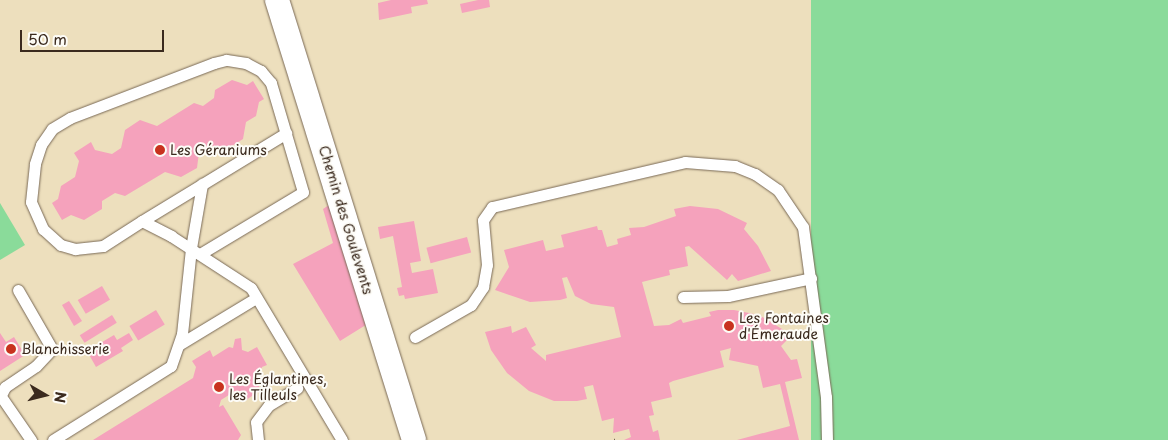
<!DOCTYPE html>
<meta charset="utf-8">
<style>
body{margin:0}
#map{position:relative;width:1168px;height:440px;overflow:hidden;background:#eddfbd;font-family:"Playpen Sans",sans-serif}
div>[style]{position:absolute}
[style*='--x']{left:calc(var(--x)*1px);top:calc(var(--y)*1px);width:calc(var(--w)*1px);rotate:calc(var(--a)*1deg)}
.green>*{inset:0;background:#8adb9a;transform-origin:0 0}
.building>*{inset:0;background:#f5a2bc;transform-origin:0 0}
.path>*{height:3px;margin-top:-1.5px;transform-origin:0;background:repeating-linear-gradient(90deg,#796956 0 1px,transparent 0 5px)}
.roads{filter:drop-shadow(0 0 1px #796956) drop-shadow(0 0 1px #796956)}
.service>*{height:11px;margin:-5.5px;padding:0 5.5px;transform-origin:5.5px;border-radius:5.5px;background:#fff}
.minor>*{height:24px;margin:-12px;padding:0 12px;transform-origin:12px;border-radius:12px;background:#fff}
.dots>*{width:14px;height:14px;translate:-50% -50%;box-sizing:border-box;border:2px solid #fdfcf7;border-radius:50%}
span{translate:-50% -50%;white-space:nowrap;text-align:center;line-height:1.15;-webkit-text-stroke:4px #fdfcf7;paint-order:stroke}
.poi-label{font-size:14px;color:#3b2a1e}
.left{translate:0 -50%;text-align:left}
.street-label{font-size:14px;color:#3b2a1e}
.north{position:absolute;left:20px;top:370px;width:50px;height:50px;-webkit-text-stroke:4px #fdfcf7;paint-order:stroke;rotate:98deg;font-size:14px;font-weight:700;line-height:20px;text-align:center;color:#3b2a1e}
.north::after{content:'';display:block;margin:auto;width:18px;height:22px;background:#3b2a1e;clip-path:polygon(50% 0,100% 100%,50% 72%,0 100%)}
.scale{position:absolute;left:20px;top:30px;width:144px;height:22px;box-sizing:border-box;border:2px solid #3b2a1e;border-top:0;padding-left:6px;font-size:15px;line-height:18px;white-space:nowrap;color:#3b2a1e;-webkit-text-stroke:4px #fdfcf7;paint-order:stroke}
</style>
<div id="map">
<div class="green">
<div style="left:811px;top:0;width:357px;height:442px"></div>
<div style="clip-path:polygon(0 203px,25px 245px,0 260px)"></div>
</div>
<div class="building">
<div style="clip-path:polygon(391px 0,427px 0,428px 4px,411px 7px,412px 13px,379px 20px,378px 3px)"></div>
<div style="clip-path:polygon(478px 0,489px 0,490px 7px,462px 13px,460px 4px)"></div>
<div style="clip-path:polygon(232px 80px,247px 85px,253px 81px,264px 99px,259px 102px,256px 116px,246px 122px,243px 139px,224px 151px,211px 145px,199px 152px,197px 168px,181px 177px,165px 172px,125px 196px,115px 193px,102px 201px,102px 209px,84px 220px,71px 215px,62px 220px,52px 203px,58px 199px,61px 186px,75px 177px,79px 161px,74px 153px,91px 142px,95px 150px,112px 154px,121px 148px,125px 130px,140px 120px,157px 126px,194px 103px,203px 106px,214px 98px,215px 90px)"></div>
<div style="clip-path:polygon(332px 203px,369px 323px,340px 341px,293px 264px,333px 243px,323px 209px)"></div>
<div style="clip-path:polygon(690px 206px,718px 209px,747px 223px,744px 229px,758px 246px,771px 271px,738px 281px,732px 274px,727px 280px,689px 246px,685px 247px,688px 266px,669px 270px,670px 275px,642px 282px,654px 326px,669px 325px,681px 319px,683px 323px,711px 316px,709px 312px,718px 310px,734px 310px,759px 315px,782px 329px,790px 337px,781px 346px,791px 360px,797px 359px,802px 378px,785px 382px,799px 440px,737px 440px,790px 426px,780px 384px,763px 388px,758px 366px,729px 360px,731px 348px,720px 351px,724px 367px,673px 381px,669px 383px,672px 397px,651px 402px,654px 415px,649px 416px,653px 432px,658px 430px,660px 440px,624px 440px,631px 437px,629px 429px,613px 433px,614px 418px,602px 421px,593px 385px,584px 387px,587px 399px,577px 401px,554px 401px,529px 391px,507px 373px,491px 350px,485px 332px,511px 326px,512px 333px,526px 327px,536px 345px,531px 348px,546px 361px,546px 355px,621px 337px,614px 307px,591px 304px,575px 296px,567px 277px,562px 278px,567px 298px,560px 300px,530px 302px,495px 290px,509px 267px,504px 250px,543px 240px,546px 251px,564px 247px,561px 235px,597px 226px,598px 230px,602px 230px,607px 247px,618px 244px,617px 239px,631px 235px,629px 228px,644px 227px,676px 216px,674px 209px)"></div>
<div style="clip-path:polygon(414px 221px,421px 261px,410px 263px,412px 273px,433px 269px,438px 293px,405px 299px,404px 295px,399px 296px,397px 288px,402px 287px,393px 236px,380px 239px,378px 227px)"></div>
<div style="left:467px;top:237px;width:16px;height:42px;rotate:75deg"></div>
<div style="left:102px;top:286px;width:16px;height:28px;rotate:60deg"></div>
<div style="clip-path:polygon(69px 301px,82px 321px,74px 326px,62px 305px)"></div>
<div style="left:156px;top:310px;width:17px;height:31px;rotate:59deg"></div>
<div style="left:112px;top:315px;width:9px;height:38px;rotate:58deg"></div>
<div style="clip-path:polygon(0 333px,6px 342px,14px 337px,25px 355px,0 371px)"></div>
<div style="clip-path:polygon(129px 333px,133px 340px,121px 348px,123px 351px,96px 367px,87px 351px,114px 335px,117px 340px)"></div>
<div style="clip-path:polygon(241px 338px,242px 350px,248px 352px,257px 347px,267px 365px,262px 367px,257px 383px,261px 390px,243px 402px,239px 395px,232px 393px,221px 400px,219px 407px,223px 405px,241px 435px,238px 440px,93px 440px,193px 378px,196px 367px,192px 361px,210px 350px,213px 357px,229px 347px,233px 348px,235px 339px)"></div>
</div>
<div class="path">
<div style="--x:614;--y:440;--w:4;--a:-14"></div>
</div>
<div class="roads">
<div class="service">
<div style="--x:142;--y:221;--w:169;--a:-31.4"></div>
<div style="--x:200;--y:254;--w:120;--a:-31"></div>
<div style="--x:303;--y:192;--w:114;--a:-106.4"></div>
<div style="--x:271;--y:83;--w:16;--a:-130"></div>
<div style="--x:261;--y:71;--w:17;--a:-152"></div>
<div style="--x:246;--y:63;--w:20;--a:-171"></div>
<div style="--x:226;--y:60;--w:12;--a:166"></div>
<div style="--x:214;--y:63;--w:154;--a:159.1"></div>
<div style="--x:70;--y:118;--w:21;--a:149"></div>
<div style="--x:52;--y:129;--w:19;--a:125"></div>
<div style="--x:41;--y:145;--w:20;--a:108"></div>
<div style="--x:35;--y:164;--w:38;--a:96"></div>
<div style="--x:31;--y:202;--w:30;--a:66"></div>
<div style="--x:43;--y:229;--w:24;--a:42"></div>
<div style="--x:61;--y:245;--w:15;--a:16"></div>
<div style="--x:75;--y:249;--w:28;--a:-6"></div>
<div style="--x:103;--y:246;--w:46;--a:-32.7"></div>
<div style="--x:142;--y:221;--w:33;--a:27"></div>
<div style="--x:171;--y:236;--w:95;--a:33"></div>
<div style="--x:251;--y:288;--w:177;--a:59.1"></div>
<div style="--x:683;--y:297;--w:45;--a:-1.3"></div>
<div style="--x:728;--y:296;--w:85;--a:-12.2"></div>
<div style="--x:415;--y:337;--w:64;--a:-29.7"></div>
<div style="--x:471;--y:305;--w:22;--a:-56"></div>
<div style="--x:483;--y:287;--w:22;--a:-80"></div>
<div style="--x:487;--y:265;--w:45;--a:-95.1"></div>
<div style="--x:483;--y:220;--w:16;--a:-55"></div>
<div style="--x:492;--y:207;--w:198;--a:-13.1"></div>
<div style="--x:685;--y:162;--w:50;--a:4.6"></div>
<div style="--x:735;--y:166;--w:22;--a:22"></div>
<div style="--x:755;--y:174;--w:28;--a:35"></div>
<div style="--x:778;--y:190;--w:45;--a:56"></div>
<div style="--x:803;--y:227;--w:172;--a:82.3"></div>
<div style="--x:826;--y:397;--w:43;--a:88.7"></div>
<div style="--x:180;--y:344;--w:89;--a:-31.2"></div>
<div style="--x:0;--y:395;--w:55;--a:55.4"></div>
<div style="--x:1;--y:395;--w:9;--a:-63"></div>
<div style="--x:5;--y:387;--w:37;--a:-34"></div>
<div style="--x:36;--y:366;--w:23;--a:-47"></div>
<div style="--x:52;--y:349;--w:68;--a:-120"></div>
<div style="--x:53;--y:440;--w:139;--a:-32.1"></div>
<div style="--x:171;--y:366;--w:34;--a:-71"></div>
<div style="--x:182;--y:334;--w:86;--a:-84"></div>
<div style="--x:191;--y:248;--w:65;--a:-80.2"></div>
<div style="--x:258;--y:440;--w:18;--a:-96"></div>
<div style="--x:256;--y:422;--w:21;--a:-53"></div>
<div style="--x:269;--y:405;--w:33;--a:-31"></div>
</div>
<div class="minor">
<div style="--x:277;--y:0;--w:461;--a:72.7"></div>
</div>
</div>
<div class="dots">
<div style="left:160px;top:150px;background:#c8321e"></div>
<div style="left:729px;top:326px;background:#c8321e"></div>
<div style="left:11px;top:349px;background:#c8321e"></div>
<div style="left:219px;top:387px;background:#c8321e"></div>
</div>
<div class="poi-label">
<span class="left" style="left:170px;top:150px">Les Géraniums</span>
<span class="left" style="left:739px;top:326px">Les Fontaines<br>d'Émeraude</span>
<span class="left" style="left:21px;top:349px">Blanchisserie</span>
<span class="left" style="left:229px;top:387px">Les Églantines,<br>les Tilleuls</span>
</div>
<div class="street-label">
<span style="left:346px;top:220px;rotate:73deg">Chemin des Goulevents</span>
</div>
<div class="north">N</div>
<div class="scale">50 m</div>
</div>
